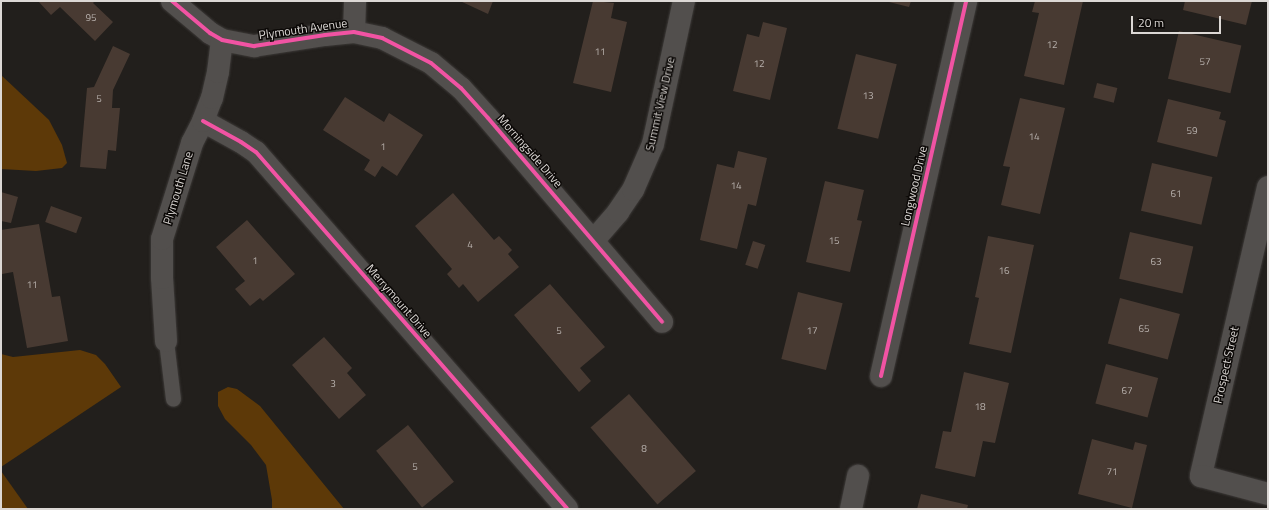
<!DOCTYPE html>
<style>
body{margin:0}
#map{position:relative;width:1269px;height:510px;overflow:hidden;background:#221f1c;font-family:"Titillium Web",sans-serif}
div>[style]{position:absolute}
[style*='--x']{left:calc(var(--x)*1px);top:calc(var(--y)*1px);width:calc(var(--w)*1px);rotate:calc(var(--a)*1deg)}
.green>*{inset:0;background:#5d3908}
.building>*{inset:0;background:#483a32;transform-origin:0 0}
.roads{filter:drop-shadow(0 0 1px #3d3a38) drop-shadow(0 0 1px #3d3a38)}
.service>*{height:15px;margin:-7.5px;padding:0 7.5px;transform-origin:7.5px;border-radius:7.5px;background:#524f4d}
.minor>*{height:22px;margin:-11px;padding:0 11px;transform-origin:11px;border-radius:11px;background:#524f4d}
.cycleway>*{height:4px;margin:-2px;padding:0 2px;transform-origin:2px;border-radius:2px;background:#f153a3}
span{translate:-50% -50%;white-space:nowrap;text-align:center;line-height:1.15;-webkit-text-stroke:3px #0c0907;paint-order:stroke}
.number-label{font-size:10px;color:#b7b0ac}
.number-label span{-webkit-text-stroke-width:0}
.street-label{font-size:12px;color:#dcd8d5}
.frame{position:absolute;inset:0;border:2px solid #dcd8d5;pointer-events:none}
.scale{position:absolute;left:1131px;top:16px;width:90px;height:18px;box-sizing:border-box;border:2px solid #dcd8d5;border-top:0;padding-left:5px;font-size:12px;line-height:14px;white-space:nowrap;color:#dcd8d5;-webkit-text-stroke:3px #0c0907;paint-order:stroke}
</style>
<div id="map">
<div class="green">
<div style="clip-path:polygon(1px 75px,49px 120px,62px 145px,67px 163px,62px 168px,36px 171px,1px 169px)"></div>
<div style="clip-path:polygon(80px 350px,96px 355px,105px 364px,121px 387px,1px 467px,1px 354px,13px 357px)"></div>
<div style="clip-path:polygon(228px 387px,237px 389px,260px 406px,344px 509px,272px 509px,272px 500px,266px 465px,251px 445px,225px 419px,218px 406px,218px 392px)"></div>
<div style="clip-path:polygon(1px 471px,28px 509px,1px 509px)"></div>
</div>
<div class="building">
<div style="clip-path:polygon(38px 1px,95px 1px,93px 3px,113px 22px,95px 41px,60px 7px,51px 15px)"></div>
<div style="clip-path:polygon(460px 1px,493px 1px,488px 14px)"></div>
<div style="clip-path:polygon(593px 1px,614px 3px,611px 18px,627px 22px,611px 92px,573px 83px)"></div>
<div style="clip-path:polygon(885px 1px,911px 1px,909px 7px)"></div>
<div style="clip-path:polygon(1035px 1px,1083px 1px,1064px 85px,1024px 76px,1039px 13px,1032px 12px)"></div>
<div style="clip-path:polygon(1185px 1px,1252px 1px,1246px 25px,1183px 10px)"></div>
<div style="clip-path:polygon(763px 22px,787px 28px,770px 100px,733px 91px,747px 34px,759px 37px)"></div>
<div style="left:1179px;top:31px;width:64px;height:49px;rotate:13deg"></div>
<div style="clip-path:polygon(113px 46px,130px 54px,113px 90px,112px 108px,120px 108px,116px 151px,108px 150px,106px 169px,80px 167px,87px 88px,94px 87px)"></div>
<div style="left:856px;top:54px;width:42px;height:77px;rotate:14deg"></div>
<div style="left:1097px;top:83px;width:21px;height:15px;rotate:14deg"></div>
<div style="clip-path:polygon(345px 97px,384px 122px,389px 113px,423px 135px,397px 176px,382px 166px,375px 177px,364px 170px,370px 160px,323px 130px)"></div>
<div style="clip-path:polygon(1020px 98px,1065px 108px,1040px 214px,1001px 205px,1010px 167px,1003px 166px)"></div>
<div style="clip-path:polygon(1168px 99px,1221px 112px,1219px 119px,1226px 121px,1217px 157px,1157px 142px)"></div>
<div style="clip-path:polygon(738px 151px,767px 158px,756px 206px,748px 204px,737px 249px,700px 240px,717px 164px,734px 168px)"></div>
<div style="left:1152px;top:163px;width:62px;height:49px;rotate:13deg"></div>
<div style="clip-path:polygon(825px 181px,864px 190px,857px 220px,862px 221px,850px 272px,806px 262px)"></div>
<div style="clip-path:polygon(1px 192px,18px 197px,11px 223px,1px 221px)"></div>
<div style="clip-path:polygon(453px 193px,494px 240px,499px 236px,512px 250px,508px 254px,519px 267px,478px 302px,463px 284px,459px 288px,447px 274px,452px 269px,415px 226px)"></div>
<div style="left:51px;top:206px;width:33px;height:17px;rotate:20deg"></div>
<div style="clip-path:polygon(247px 220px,295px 274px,263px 301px,260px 298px,250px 306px,235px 289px,245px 281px,216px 247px)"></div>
<div style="clip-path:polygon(39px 224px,52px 297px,60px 296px,68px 341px,27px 348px,13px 272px,2px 274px,1px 230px)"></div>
<div style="left:1130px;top:232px;width:65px;height:48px;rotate:13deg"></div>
<div style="clip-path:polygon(988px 236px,1034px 245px,1011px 353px,969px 344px,979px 298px,975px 297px)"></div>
<div style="left:753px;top:241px;width:13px;height:25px;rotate:18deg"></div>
<div style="clip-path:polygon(550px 284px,605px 347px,580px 368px,591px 381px,579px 392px,514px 315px)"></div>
<div style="left:798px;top:292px;width:46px;height:69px;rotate:14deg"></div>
<div style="left:1120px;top:298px;width:62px;height:47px;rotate:15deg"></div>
<div style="clip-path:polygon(324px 337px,352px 368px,347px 373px,366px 395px,339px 419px,292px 365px)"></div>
<div style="left:1106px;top:364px;width:54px;height:41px;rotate:15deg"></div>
<div style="clip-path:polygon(964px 372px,1009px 383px,995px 443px,983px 441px,975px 477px,935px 468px,943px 431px,951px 432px)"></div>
<div style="left:629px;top:394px;width:102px;height:51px;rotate:49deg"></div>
<div style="left:408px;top:425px;width:73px;height:41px;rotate:51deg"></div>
<div style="clip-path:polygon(1092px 439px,1133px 450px,1135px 442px,1147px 445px,1132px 508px,1078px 494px)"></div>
<div style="clip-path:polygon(921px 494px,968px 505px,967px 509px,917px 509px)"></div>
</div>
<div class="roads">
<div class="service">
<div style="--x:166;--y:341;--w:58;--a:83.1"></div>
</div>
<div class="minor">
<div style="--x:172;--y:1;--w:50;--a:40.1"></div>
<div style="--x:210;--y:33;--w:14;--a:30"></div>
<div style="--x:222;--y:40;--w:33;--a:11"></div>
<div style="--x:254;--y:46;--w:72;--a:-8.8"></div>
<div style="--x:325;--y:35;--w:29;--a:-6"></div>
<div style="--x:354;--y:32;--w:29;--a:12"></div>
<div style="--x:382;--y:38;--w:55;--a:27"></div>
<div style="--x:431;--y:63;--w:39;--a:40"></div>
<div style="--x:461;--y:88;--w:40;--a:48"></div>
<div style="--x:488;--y:118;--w:268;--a:49.5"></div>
<div style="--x:354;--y:32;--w:31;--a:-88"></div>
<div style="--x:203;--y:121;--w:43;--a:28.9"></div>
<div style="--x:241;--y:142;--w:18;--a:34"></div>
<div style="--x:256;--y:152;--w:473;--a:48.9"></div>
<div style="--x:1268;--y:187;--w:297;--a:103.1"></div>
<div style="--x:1201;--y:476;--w:69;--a:15"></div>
<div style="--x:594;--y:240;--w:37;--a:-49"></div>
<div style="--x:618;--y:212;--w:27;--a:-56"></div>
<div style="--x:633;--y:190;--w:50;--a:-66.5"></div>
<div style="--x:653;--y:144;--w:146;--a:-77.8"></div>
<div style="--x:166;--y:341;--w:63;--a:-93.6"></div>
<div style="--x:162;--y:278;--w:39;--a:-90"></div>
<div style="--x:162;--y:239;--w:101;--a:-72.6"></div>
<div style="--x:192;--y:143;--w:25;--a:-63"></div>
<div style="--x:203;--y:121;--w:25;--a:-69"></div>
<div style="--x:212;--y:98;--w:27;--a:-77"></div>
<div style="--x:218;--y:72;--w:32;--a:-83"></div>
<div style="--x:881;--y:376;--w:385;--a:-77.2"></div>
<div style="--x:851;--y:509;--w:34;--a:-78"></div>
</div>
</div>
<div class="cycleway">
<div style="--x:172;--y:1;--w:50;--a:40.1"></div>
<div style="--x:210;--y:33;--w:14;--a:30"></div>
<div style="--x:222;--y:40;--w:33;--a:11"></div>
<div style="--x:254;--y:46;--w:72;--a:-8.8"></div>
<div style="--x:325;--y:35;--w:29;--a:-6"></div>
<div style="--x:354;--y:32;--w:29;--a:12"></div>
<div style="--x:382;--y:38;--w:55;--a:27"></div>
<div style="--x:431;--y:63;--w:39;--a:40"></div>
<div style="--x:461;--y:88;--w:40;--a:48"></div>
<div style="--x:488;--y:118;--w:268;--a:49.5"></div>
<div style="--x:203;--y:121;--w:43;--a:28.9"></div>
<div style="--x:241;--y:142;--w:18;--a:34"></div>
<div style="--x:256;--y:152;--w:473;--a:48.9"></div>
<div style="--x:881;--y:376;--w:385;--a:-77.2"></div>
</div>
<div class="number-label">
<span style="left:91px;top:18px">95</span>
<span style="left:1052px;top:45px">12</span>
<span style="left:600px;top:52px">11</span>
<span style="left:1205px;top:62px">57</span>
<span style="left:759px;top:64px">12</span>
<span style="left:868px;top:96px">13</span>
<span style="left:99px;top:99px">5</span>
<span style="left:1192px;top:131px">59</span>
<span style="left:1034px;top:137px">14</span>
<span style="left:383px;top:147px">1</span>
<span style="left:736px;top:186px">14</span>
<span style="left:1176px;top:194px">61</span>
<span style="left:834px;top:241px">15</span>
<span style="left:470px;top:245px">4</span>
<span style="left:255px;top:261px">1</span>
<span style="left:1156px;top:262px">63</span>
<span style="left:1004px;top:271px">16</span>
<span style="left:32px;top:285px">11</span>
<span style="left:1144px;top:329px">65</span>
<span style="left:559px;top:331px">5</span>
<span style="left:812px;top:331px">17</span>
<span style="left:333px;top:384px">3</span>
<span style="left:1127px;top:391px">67</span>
<span style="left:980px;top:407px">18</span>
<span style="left:644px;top:449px">8</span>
<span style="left:415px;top:467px">5</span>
<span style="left:1112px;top:472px">71</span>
</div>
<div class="street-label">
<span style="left:303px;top:29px;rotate:-8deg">Plymouth Avenue</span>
<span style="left:660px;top:104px;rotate:-77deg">Summit View Drive</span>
<span style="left:530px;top:151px;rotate:49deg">Morningside Drive</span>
<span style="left:914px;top:186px;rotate:-77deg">Longwood Drive</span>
<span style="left:178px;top:188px;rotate:-73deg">Plymouth Lane</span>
<span style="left:399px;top:301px;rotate:49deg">Merrymount Drive</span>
<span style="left:1226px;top:365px;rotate:-77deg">Prospect Street</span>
</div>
<div class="frame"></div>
<div class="scale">20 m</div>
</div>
